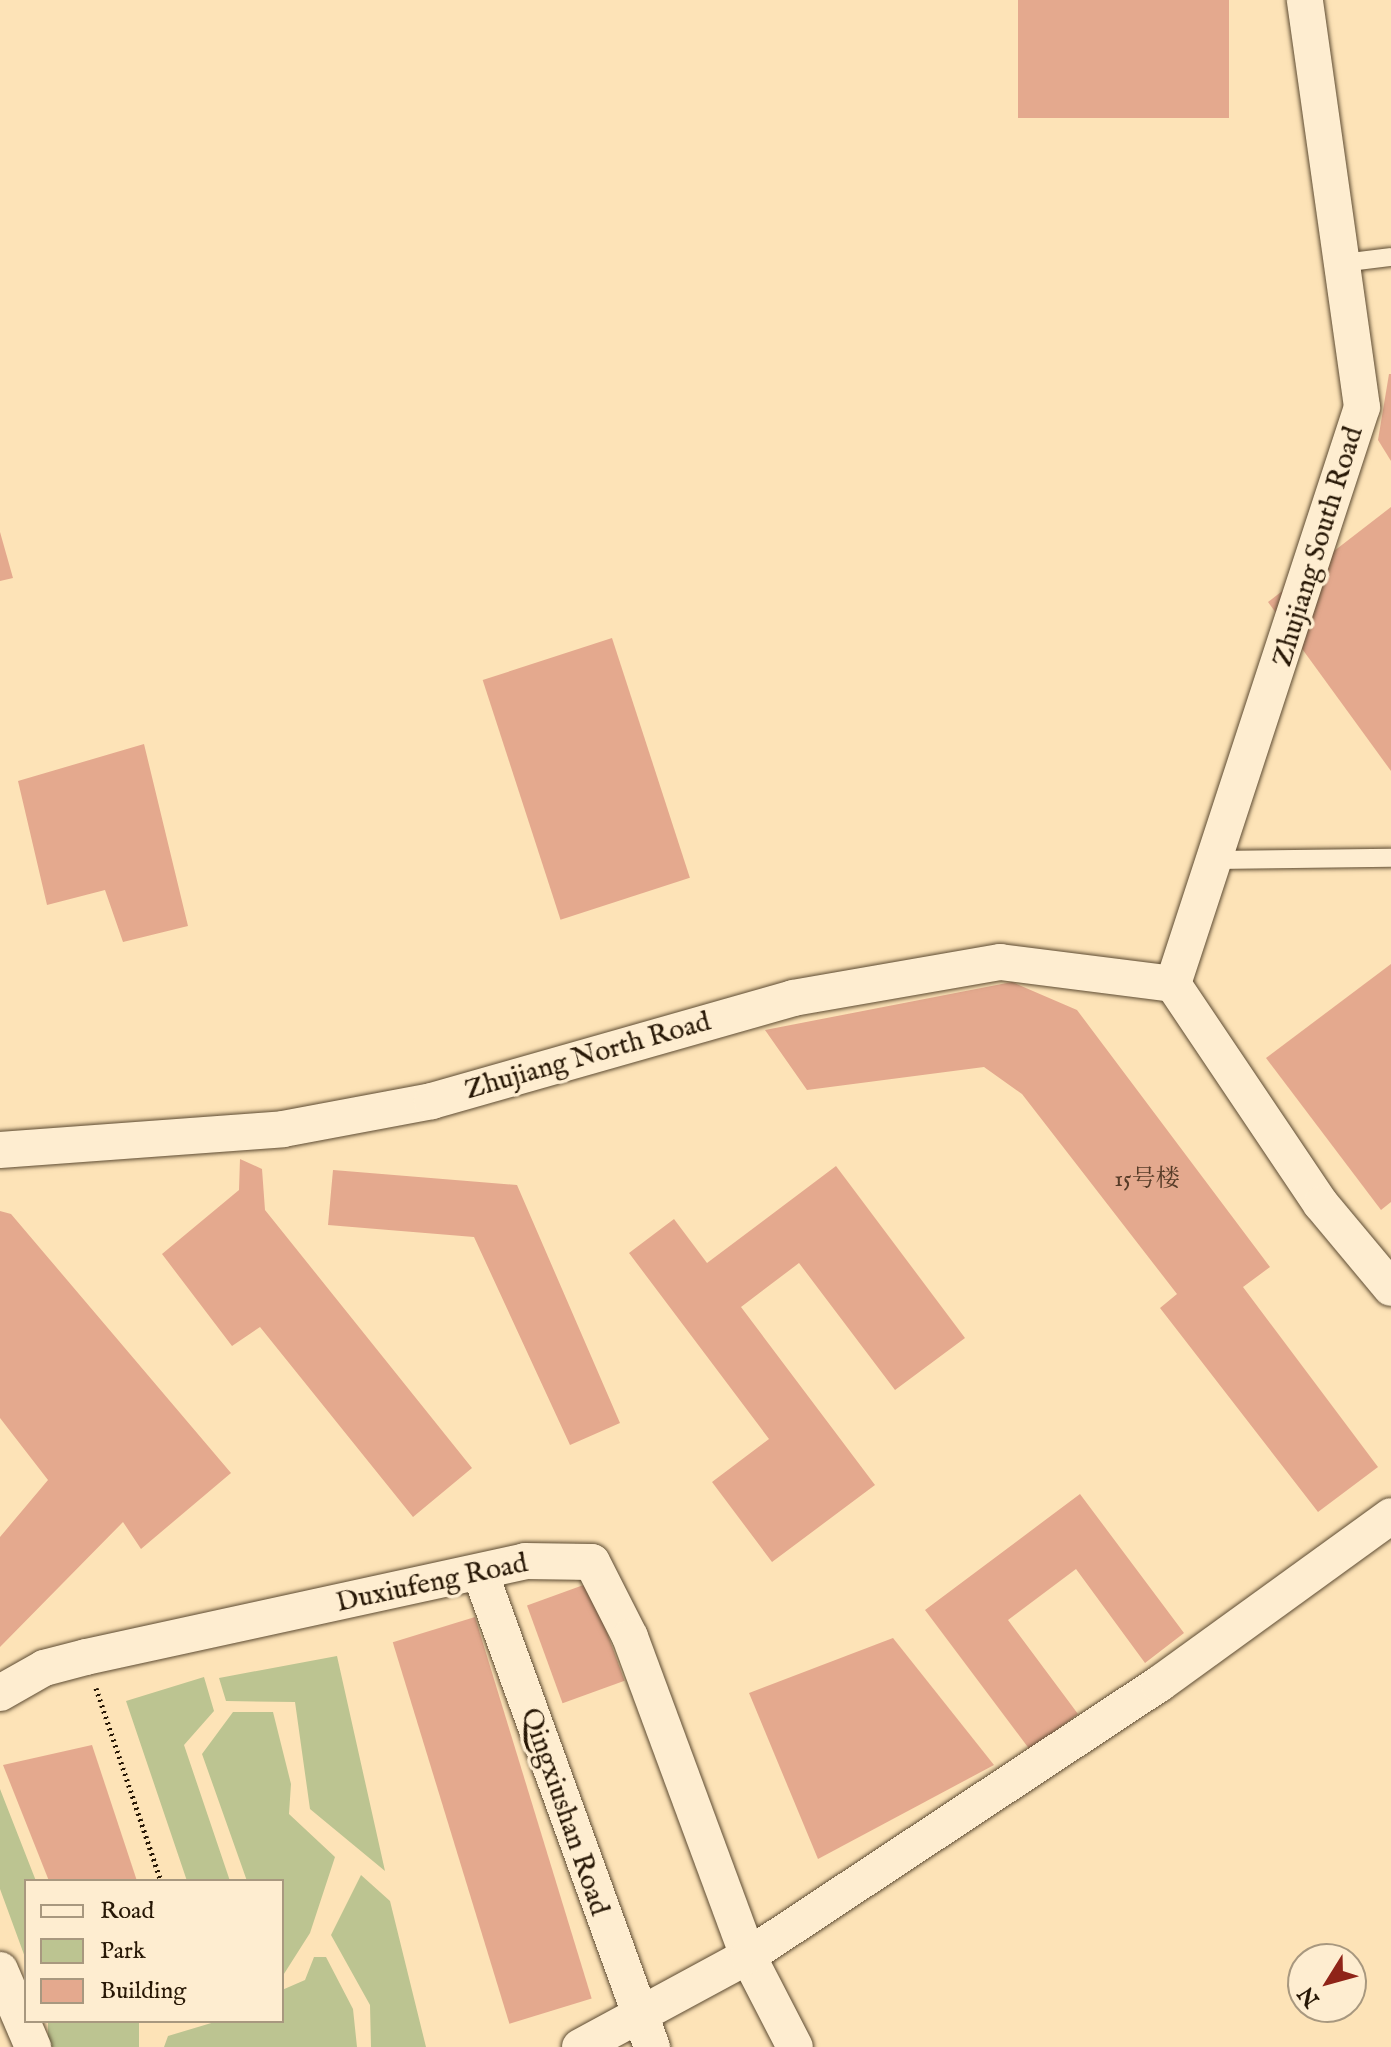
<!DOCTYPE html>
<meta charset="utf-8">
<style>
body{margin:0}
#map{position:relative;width:1391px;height:2047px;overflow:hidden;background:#fde3b7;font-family:"IM FELL English","Noto Serif SC",serif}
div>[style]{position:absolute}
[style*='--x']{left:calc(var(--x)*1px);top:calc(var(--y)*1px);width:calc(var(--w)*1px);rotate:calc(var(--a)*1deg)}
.green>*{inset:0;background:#bcc491;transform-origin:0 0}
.building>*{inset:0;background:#e4a98e;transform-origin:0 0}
.path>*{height:5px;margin-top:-2.5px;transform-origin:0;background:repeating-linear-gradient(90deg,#281806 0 2px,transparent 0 6px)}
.roads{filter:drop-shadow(0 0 2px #5d4b32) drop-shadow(0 0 2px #5d4b32)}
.service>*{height:18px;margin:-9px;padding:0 9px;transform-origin:9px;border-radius:9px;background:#feedd0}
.minor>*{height:36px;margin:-18px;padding:0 18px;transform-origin:18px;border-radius:18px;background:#feedd0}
span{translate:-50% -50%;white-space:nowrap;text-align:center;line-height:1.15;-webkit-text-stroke:7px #feedd0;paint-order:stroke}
.number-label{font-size:24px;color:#573c28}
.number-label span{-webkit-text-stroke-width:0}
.street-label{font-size:28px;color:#281806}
.legend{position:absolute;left:24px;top:1879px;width:260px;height:144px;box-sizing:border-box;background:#feedd0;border:2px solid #a8987f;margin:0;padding:10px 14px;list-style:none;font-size:24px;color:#281806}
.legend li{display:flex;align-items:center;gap:16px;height:40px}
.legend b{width:40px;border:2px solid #a8987f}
.north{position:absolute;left:1287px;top:1943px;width:80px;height:80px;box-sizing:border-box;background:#feedd0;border:2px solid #a8987f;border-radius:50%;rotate:233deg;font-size:22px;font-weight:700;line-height:32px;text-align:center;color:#281806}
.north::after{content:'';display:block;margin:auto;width:28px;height:36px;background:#8f2418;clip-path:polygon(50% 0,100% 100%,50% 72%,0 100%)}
</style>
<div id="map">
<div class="green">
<div style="clip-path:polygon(337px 1656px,385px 1871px,310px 1809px,295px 1702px,226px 1701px,219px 1678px)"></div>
<div style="clip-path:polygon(204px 1677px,214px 1711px,184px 1745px,230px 1881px,187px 1881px,126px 1701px)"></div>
<div style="clip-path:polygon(233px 1712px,273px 1712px,291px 1784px,289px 1814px,335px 1857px,310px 1933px,282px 1977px,282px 1881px,247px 1881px,202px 1754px)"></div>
<div style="clip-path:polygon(0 1789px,36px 1881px,26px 1881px,26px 1960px,0 1889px)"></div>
<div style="clip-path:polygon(361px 1875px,390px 1901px,426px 2047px,371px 2047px,370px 2005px,331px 1935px)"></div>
<div style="clip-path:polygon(314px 1957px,326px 1957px,353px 2009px,357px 2047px,164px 2047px,168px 2036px,218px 2021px,282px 2021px,282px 1990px,305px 1980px)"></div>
<div style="left:48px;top:2021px;width:91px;height:28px"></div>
</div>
<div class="building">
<div style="left:1018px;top:0;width:211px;height:118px"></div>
<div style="clip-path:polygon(1389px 374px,1391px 374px,1391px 461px,1378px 440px)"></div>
<div style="clip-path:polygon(1391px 507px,1391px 771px,1268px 602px)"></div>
<div style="clip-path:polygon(0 532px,13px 578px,0 581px)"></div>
<div style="left:612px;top:638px;width:252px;height:136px;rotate:72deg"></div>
<div style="clip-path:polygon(144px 744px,188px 926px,123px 942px,105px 890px,47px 905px,18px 781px)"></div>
<div style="clip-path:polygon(1391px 964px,1391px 1202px,1381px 1210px,1266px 1058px)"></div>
<div style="clip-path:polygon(1012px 982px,1077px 1010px,1270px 1267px,1243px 1287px,1378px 1467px,1318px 1512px,1160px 1308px,1177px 1294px,1022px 1094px,984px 1067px,807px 1090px,765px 1030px)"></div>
<div style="clip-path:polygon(240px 1159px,262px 1169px,265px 1210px,472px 1468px,413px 1517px,260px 1327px,232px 1346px,162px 1254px,239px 1190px)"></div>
<div style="clip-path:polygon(836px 1166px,965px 1338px,895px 1390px,799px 1263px,741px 1307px,875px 1485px,772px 1562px,712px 1482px,769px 1439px,629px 1253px,674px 1219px,707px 1263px)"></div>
<div style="clip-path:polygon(333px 1170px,517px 1185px,620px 1423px,570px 1445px,474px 1237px,328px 1225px)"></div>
<div style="clip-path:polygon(0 1211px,11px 1214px,231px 1473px,141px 1549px,123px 1522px,0 1647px,0 1537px,48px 1480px,0 1418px)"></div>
<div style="clip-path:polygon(1080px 1494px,1184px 1633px,1145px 1663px,1076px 1569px,1008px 1620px,1078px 1714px,1030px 1750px,925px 1610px)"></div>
<div style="left:589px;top:1583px;width:104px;height:66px;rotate:70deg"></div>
<div style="left:475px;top:1617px;width:399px;height:86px;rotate:73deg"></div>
<div style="clip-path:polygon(893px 1638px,994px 1765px,818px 1859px,749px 1693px)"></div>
<div style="clip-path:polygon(92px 1745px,137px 1881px,49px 1881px,3px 1765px)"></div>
</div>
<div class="path">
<div style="--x:96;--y:1688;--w:204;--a:71.4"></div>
</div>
<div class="roads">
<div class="service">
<div style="--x:1342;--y:263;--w:49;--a:-7"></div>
<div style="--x:1216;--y:860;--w:175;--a:-0.7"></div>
</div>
<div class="minor">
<div style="--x:1173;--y:984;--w:607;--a:-71.86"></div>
<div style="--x:1362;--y:407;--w:411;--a:-98"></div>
<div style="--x:1173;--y:984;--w:265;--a:56.1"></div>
<div style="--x:1321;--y:1204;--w:109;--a:50.2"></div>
<div style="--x:0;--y:1150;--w:284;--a:-4.2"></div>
<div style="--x:283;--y:1129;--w:152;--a:-10.6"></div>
<div style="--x:432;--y:1101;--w:375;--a:-15.9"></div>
<div style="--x:793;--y:998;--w:210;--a:-9.9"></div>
<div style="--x:1000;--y:962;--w:174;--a:7.2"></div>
<div style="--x:481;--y:1575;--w:502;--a:70.09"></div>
<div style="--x:0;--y:1693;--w:51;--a:-29.6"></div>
<div style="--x:44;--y:1668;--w:43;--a:-14.7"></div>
<div style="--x:86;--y:1657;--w:449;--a:-12.3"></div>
<div style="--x:525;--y:1561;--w:67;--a:0.9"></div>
<div style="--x:592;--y:1562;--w:84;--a:63.1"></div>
<div style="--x:630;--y:1637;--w:340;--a:69.7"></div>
<div style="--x:748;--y:1956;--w:102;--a:62.7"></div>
<div style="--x:0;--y:1970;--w:84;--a:66.8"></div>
<div style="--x:580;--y:2047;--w:191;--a:-28.4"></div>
<div style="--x:748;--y:1956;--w:493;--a:-33.5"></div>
<div style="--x:1159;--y:1684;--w:286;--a:-35.9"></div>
</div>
</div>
<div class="number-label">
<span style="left:1147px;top:1180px">15号楼</span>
</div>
<div class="street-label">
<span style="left:1319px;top:547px;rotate:-73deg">Zhujiang South Road</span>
<span style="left:588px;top:1057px;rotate:-16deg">Zhujiang North Road</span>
<span style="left:432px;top:1584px;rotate:-12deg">Duxiufeng Road</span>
<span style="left:564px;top:1812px;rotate:71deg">Qingxiushan Road</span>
</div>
<ul class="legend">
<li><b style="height:10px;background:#feedd0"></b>Road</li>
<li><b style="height:22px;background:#bcc491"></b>Park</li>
<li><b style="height:22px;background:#e4a98e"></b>Building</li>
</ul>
<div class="north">N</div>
</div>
